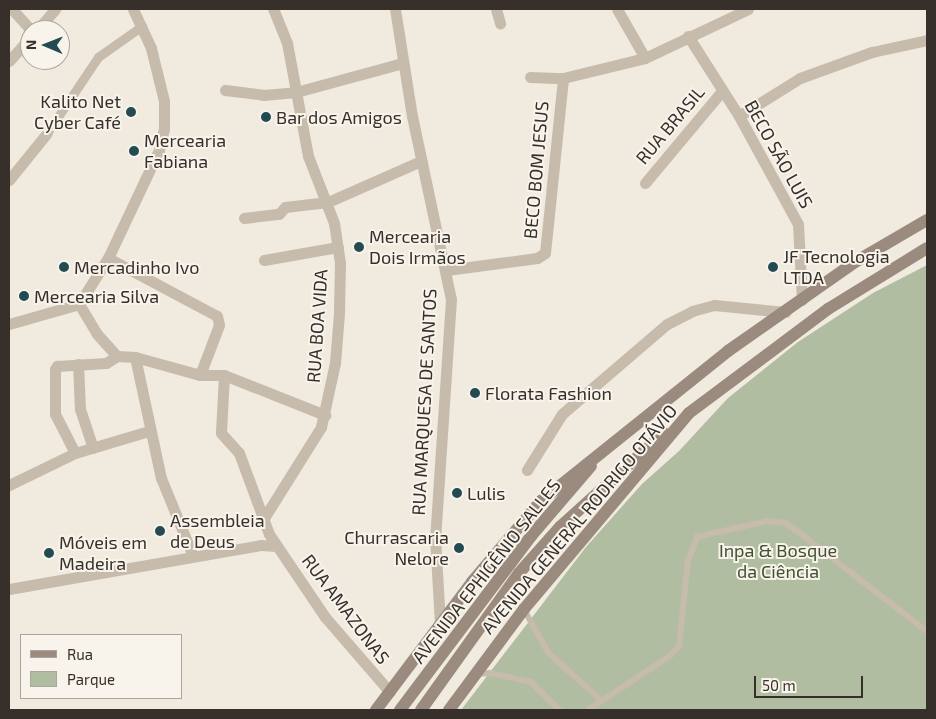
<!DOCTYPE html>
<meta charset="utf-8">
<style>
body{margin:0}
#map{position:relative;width:936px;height:719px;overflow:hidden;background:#f0eadf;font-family:"Exo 2",sans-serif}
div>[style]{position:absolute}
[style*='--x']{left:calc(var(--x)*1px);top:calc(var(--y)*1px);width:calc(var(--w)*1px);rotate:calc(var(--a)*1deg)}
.green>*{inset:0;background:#b1bda0}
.service>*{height:5.5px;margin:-2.75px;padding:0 2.75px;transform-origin:2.75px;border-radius:2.75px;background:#c7bbac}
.pedestrian>*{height:9px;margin:-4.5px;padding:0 4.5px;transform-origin:4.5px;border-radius:4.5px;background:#c7bbac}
.minor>*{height:11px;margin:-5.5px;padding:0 5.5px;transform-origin:5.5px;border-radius:5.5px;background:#c7bbac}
.secondary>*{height:12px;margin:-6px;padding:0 6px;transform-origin:6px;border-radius:6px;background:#9a8b7e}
.dots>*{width:14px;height:14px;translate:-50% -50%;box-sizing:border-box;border:2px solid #f8f3eb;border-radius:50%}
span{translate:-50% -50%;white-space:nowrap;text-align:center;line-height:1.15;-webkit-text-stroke:4px #f8f3eb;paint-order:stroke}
.poi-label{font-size:18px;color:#362f2a}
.right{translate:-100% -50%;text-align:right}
.left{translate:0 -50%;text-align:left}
.street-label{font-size:18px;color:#362f2a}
.park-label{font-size:18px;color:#425131}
.frame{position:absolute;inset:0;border:10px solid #362f2a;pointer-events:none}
.legend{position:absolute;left:20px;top:634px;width:162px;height:65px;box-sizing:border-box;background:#f8f3eb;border:1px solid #aaa59e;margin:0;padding:6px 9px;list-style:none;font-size:15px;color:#362f2a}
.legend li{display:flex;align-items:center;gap:10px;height:25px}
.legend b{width:25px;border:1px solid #aaa59e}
.north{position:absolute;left:20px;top:20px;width:50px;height:50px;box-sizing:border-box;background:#f8f3eb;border:1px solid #aaa59e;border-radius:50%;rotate:271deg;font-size:14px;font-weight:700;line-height:20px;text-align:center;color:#362f2a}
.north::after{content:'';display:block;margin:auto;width:18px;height:22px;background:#244b52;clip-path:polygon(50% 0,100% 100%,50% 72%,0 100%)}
.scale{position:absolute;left:754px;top:676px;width:109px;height:22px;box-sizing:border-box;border:2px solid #362f2a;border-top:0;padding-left:6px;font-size:15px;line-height:18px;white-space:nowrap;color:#362f2a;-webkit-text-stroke:4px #f8f3eb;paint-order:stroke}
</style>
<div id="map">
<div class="green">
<div style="clip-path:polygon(927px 265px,927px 710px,461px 710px,586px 547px,642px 484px,679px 451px,728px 398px,798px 342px,873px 293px)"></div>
</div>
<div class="service">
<div style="--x:524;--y:609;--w:51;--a:60.4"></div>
<div style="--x:549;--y:653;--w:69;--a:42"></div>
<div style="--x:477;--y:674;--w:14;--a:-4"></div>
<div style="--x:491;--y:673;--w:41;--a:12.7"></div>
<div style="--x:531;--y:682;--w:40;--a:44"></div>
<div style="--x:588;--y:710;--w:98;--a:-33.4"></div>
<div style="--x:670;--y:656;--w:13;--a:-48"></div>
<div style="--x:679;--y:646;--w:85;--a:-84"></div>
<div style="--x:688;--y:561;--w:26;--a:-69"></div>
<div style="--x:697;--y:537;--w:72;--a:-12.9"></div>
<div style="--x:767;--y:521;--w:19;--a:6"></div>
<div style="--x:786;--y:523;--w:17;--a:36"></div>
<div style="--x:800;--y:533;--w:160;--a:37.7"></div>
</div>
<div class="pedestrian">
<div style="--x:47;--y:133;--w:92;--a:-56.1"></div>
<div style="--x:98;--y:57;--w:54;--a:-35.2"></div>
</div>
<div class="minor">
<div style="--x:12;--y:9;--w:28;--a:48"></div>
<div style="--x:395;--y:9;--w:108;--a:81"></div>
<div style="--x:412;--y:116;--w:187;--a:78"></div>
<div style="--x:451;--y:299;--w:239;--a:93.8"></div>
<div style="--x:435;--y:537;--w:86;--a:86.7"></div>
<div style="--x:496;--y:9;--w:15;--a:74"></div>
<div style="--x:617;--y:9;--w:56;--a:60.3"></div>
<div style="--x:37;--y:30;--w:28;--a:-49"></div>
<div style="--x:688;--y:36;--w:95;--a:57.5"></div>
<div style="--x:739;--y:116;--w:123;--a:61.4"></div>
<div style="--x:798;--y:224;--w:76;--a:87"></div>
<div style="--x:9;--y:61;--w:31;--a:-48"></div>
<div style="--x:530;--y:77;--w:33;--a:2"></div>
<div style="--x:563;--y:78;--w:84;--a:-13.7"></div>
<div style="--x:645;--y:58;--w:114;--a:-25.4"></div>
<div style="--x:225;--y:90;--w:38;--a:7"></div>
<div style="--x:263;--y:95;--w:33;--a:-5"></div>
<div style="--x:296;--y:92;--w:111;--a:-15.2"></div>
<div style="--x:739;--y:116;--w:72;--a:-31.9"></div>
<div style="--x:800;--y:78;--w:77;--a:-19.9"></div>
<div style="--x:872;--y:52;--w:56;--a:-12.3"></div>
<div style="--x:9;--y:180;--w:60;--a:-51"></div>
<div style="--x:645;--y:183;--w:120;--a:-50.1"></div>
<div style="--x:244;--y:218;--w:35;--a:-7"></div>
<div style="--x:279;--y:214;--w:9;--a:-49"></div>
<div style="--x:285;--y:207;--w:43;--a:-6.6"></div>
<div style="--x:328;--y:202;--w:102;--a:-23.8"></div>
<div style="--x:108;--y:258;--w:123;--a:28"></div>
<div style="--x:217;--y:316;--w:9;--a:77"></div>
<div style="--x:219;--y:325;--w:53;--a:110.8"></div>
<div style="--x:264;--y:260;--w:75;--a:-10"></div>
<div style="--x:447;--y:270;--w:91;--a:-7.6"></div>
<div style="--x:537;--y:258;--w:9;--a:-32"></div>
<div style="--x:545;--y:253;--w:176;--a:-84.1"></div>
<div style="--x:79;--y:304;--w:35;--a:59"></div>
<div style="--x:97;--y:334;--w:30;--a:48"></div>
<div style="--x:117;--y:356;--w:18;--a:3"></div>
<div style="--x:135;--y:357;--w:67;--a:15.5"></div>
<div style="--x:200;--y:375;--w:24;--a:0"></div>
<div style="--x:224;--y:375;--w:109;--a:21.6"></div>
<div style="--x:9;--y:324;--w:73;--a:-15.9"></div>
<div style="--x:79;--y:304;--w:54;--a:-57.8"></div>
<div style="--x:108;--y:258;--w:119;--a:-64.7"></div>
<div style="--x:159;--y:150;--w:22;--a:-77"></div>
<div style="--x:164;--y:129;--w:28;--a:-90"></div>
<div style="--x:164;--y:101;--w:55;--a:-103.8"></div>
<div style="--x:151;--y:48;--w:43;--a:-114.8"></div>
<div style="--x:135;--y:357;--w:124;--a:77.9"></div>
<div style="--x:161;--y:478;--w:84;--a:67.7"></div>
<div style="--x:78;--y:364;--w:45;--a:87.5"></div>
<div style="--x:80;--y:409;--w:41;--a:71.6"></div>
<div style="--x:224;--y:375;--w:58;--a:93"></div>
<div style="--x:221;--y:433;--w:27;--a:48"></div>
<div style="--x:239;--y:453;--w:86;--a:69.7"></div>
<div style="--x:269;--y:534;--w:100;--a:56"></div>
<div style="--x:325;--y:617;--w:99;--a:49.1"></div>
<div style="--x:75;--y:453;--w:44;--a:-117.1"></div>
<div style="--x:55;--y:414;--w:45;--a:-90"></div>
<div style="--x:55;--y:369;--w:4;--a:-56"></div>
<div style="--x:57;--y:366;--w:49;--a:-3.5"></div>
<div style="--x:106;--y:363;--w:13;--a:-32"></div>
<div style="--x:527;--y:470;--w:66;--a:-58"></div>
<div style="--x:562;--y:414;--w:138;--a:-40.6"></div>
<div style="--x:667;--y:324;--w:28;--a:-27"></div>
<div style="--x:692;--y:311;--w:23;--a:-15"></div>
<div style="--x:714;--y:305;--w:72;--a:5.6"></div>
<div style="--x:9;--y:485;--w:73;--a:-25.9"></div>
<div style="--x:75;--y:453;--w:77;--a:-16.6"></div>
<div style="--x:264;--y:518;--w:107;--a:-57.9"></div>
<div style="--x:321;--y:427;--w:66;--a:-77.7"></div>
<div style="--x:335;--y:363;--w:50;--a:-85.4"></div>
<div style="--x:339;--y:313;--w:50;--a:-88.9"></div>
<div style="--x:340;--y:263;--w:40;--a:-98.5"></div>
<div style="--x:334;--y:223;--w:72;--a:-111.2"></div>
<div style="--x:308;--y:156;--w:115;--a:-100.5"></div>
<div style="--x:287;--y:43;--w:37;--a:-112"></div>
<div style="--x:9;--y:589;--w:255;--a:-9.9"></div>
<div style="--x:260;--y:545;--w:17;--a:3"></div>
</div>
<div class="secondary">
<div style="--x:376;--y:710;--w:160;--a:-53.1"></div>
<div style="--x:472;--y:582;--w:106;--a:-49.6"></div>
<div style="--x:541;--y:501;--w:240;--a:-38.7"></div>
<div style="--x:728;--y:351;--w:155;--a:-35"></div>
<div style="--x:855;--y:262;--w:83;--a:-30.3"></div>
<div style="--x:400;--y:710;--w:218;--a:-53"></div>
<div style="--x:531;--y:536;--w:92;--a:-49.4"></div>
<div style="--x:421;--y:710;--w:168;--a:-54.4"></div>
<div style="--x:519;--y:573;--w:62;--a:-48.3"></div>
<div style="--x:560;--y:527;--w:140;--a:-42.1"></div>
<div style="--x:449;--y:710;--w:126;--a:-53.4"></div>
<div style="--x:524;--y:609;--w:256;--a:-49.9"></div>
<div style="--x:689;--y:413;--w:174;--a:-36.8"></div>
<div style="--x:828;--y:309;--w:116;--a:-31.6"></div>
</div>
<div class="dots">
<div style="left:131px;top:112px;background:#244b52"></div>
<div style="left:266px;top:117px;background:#244b52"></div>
<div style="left:134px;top:151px;background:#244b52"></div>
<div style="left:359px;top:247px;background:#244b52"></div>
<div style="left:64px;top:267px;background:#244b52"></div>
<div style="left:773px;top:267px;background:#244b52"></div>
<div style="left:24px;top:296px;background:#244b52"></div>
<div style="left:475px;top:393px;background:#244b52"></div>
<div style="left:457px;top:493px;background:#244b52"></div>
<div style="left:160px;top:531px;background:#244b52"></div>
<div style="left:459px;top:548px;background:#244b52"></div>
<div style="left:49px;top:553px;background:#244b52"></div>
</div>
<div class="poi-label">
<span class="right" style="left:121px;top:112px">Kalito Net<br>Cyber Café</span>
<span class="left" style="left:276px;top:117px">Bar dos Amigos</span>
<span class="left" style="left:144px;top:151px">Mercearia<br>Fabiana</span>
<span class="left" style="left:369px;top:247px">Mercearia<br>Dois Irmãos</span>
<span class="left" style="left:783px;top:267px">JF Tecnologia<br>LTDA</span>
<span class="left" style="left:74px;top:267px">Mercadinho Ivo</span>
<span class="left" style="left:34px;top:296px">Mercearia Silva</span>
<span class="left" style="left:485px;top:393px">Florata Fashion</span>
<span class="left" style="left:467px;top:493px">Lulis</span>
<span class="left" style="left:170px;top:531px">Assembleia<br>de Deus</span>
<span class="right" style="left:449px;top:548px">Churrascaria<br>Nelore</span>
<span class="left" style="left:59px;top:553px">Móveis em<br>Madeira</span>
</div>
<div class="street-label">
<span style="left:670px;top:125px;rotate:-50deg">RUA BRASIL</span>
<span style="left:779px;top:154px;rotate:61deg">BECO SÃO LUIS</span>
<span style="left:536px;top:170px;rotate:-85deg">BECO BOM JESUS</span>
<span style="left:317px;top:326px;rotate:-86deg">RUA BOA VIDA</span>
<span style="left:424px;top:402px;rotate:-87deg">RUA MARQUESA DE SANTOS</span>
<span style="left:579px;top:519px;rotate:-50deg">AVENIDA GENERAL RODRIGO OTÁVIO</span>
<span style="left:486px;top:571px;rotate:-52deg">AVENIDA EPHIGÊNIO SALLES</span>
<span style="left:346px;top:609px;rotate:53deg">RUA AMAZONAS</span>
</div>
<div class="park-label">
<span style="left:778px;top:561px">Inpa &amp; Bosque<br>da Ciência</span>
</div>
<div class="frame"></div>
<ul class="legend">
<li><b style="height:6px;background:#9a8b7e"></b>Rua</li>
<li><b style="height:14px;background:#b1bda0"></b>Parque</li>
</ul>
<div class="north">N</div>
<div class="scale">50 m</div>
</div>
